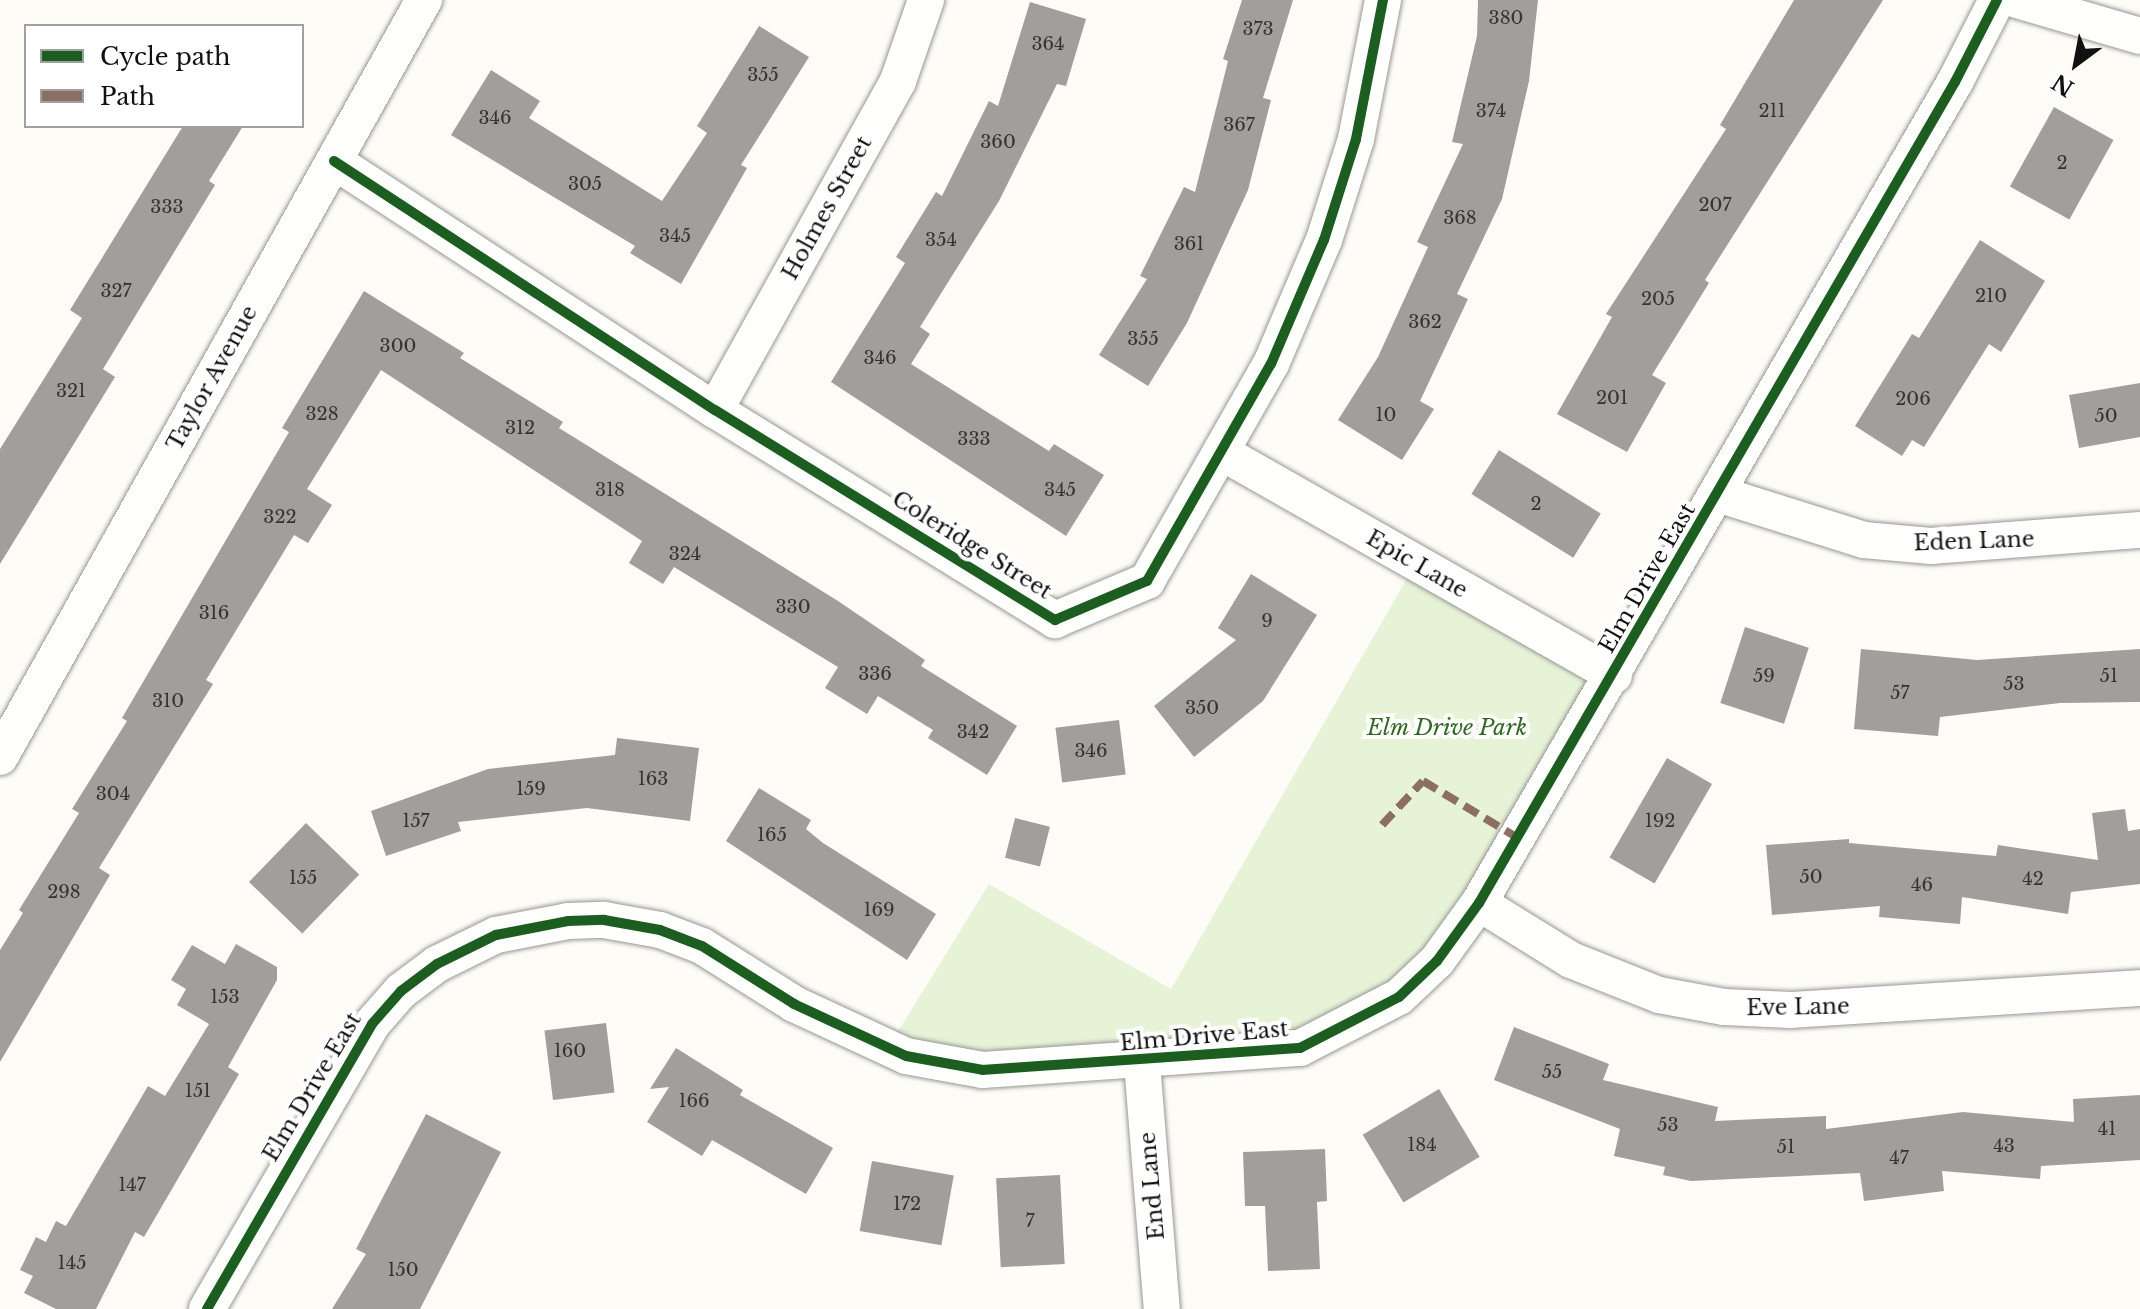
<!DOCTYPE html>
<style>
body{margin:0}
#map{position:relative;width:2140px;height:1309px;overflow:hidden;background:#fdfcf7;font-family:"Libre Baskerville",serif}
div>[style]{position:absolute}
[style*='--x']{left:calc(var(--x)*1px);top:calc(var(--y)*1px);width:calc(var(--w)*1px);rotate:calc(var(--a)*1deg)}
.green>*{inset:0;background:#e7f3d7}
.building>*{inset:0;background:#a19f9c;transform-origin:0 0}
.roads{filter:drop-shadow(0 0 2px #979795) drop-shadow(0 0 2px #979795)}
.street>*{height:36px;margin:-18px;padding:0 18px;transform-origin:18px;border-radius:18px;background:#fffffe}
.quiet>*{height:8px;margin-top:-4px;transform-origin:0;background:repeating-linear-gradient(90deg,#8d6e63 0 16px,transparent 0 24px)}
.cycleway>*{height:10px;margin:-5px;padding:0 5px;transform-origin:5px;border-radius:5px;background:#1b5e20}
span{translate:-50% -50%;white-space:nowrap;text-align:center;line-height:1.15;-webkit-text-stroke:8px #fff;paint-order:stroke}
.number-label{font-size:18px;color:#353434}
.number-label span{-webkit-text-stroke-width:0}
.street-label{font-size:22px;color:#111}
.park-label{font-size:22px;color:#2f6b1f;font-style:italic}
.legend{position:absolute;left:24px;top:24px;width:280px;height:104px;box-sizing:border-box;background:#fff;border:2px solid #a0a0a0;margin:0;padding:10px 14px;list-style:none;font-size:24px;color:#111}
.legend li{display:flex;align-items:center;gap:16px;height:40px}
.legend b{width:40px;border:2px solid #a0a0a0}
.north{position:absolute;left:2036px;top:24px;width:80px;height:80px;-webkit-text-stroke:6px #fff;paint-order:stroke;rotate:212deg;font-size:22px;font-weight:700;line-height:32px;text-align:center;color:#111}
.north::after{content:'';display:block;margin:auto;width:28px;height:36px;background:#111;clip-path:polygon(50% 0,100% 100%,50% 72%,0 100%)}
</style>
<div id="map">
<div class="green">
<div style="clip-path:polygon(1413px 568px,1605px 677px,1433px 958px,1300px 1041px,985px 1064px,891px 1043px,989px 884px,1171px 989px)"></div>
</div>
<div class="building">
<div style="clip-path:polygon(1242px 0,1293px 0,1263px 98px,1271px 100px,1248px 190px,1187px 323px,1148px 386px,1099px 355px,1147px 279px,1140px 276px,1184px 187px,1195px 192px,1228px 61px,1223px 59px)"></div>
<div style="clip-path:polygon(1478px 0,1538px 0,1529px 81px,1502px 199px,1457px 294px,1468px 299px,1420px 401px,1434px 409px,1402px 460px,1338px 420px,1378px 357px,1428px 247px,1417px 242px,1463px 144px,1452px 142px,1477px 36px)"></div>
<div style="clip-path:polygon(1794px 0,1883px 0,1705px 280px,1709px 283px,1652px 375px,1666px 383px,1627px 452px,1557px 414px,1612px 317px,1606px 314px,1726px 129px,1720px 125px)"></div>
<div style="clip-path:polygon(1030px 2px,1086px 19px,1066px 86px,1057px 84px,999px 201px,920px 327px,930px 334px,911px 364px,1049px 451px,1054px 444px,1104px 475px,1066px 536px,831px 382px,905px 263px,896px 257px,936px 192px,942px 196px,989px 101px,998px 106px)"></div>
<div style="clip-path:polygon(759px 26px,809px 57px,741px 165px,747px 168px,681px 284px,630px 253px,635px 246px,451px 135px,491px 70px,540px 101px,529px 118px,662px 201px,707px 133px,697px 126px)"></div>
<div style="left:2054px;top:107px;width:68px;height:91px;rotate:29deg"></div>
<div style="clip-path:polygon(183px 126px,243px 126px,209px 181px,215px 185px,103px 369px,115px 377px,0 564px,0 449px,82px 318px,70px 310px)"></div>
<div style="clip-path:polygon(1980px 240px,2045px 281px,2001px 352px,1989px 344px,1924px 447px,1912px 440px,1902px 456px,1855px 426px,1912px 334px,1919px 338px)"></div>
<div style="clip-path:polygon(364px 291px,464px 353px,460px 358px,563px 422px,559px 428px,838px 601px,925px 660px,921px 666px,1017px 726px,987px 775px,928px 738px,933px 730px,878px 696px,867px 714px,825px 688px,838px 667px,674px 567px,663px 584px,629px 563px,642px 541px,381px 370px,307px 489px,332px 505px,308px 543px,294px 535px,206px 680px,213px 684px,99px 868px,110px 875px,0 1062px,0 950px,23px 913px,19px 910px,79px 813px,72px 809px,127px 721px,122px 718px,289px 432px,282px 428px)"></div>
<div style="clip-path:polygon(2140px 383px,2140px 437px,2079px 448px,2069px 395px)"></div>
<div style="left:1499px;top:450px;width:120px;height:52px;rotate:32deg"></div>
<div style="clip-path:polygon(1251px 574px,1317px 615px,1263px 701px,1194px 757px,1154px 706px,1236px 640px,1218px 628px)"></div>
<div style="left:1745px;top:627px;width:67px;height:80px;rotate:18deg"></div>
<div style="clip-path:polygon(1861px 649px,1977px 660px,2140px 649px,2140px 702px,2060px 703px,1940px 717px,1938px 736px,1854px 729px)"></div>
<div style="left:1119px;top:720px;width:55px;height:64px;rotate:83deg"></div>
<div style="clip-path:polygon(617px 738px,699px 748px,690px 821px,587px 808px,458px 822px,461px 831px,386px 856px,371px 811px,488px 769px,615px 755px)"></div>
<div style="left:1667px;top:758px;width:52px;height:115px;rotate:30deg"></div>
<div style="clip-path:polygon(759px 788px,811px 820px,806px 829px,823px 843px,936px 914px,907px 960px,726px 841px)"></div>
<div style="clip-path:polygon(2125px 809px,2128px 831px,2140px 829px,2140px 884px,2071px 892px,2068px 914px,1962px 897px,1960px 924px,1879px 917px,1880px 906px,1772px 915px,1766px 845px,1849px 839px,1849px 843px,1996px 856px,1998px 845px,2098px 860px,2092px 813px)"></div>
<div style="left:1015px;top:818px;width:36px;height:41px;rotate:14deg"></div>
<div style="left:306px;top:823px;width:74px;height:82px;rotate:44deg"></div>
<div style="clip-path:polygon(236px 944px,277px 967px,277px 980px,228px 1067px,239px 1074px,144px 1237px,135px 1232px,96px 1309px,56px 1309px,24px 1293px,33px 1276px,20px 1270px,36px 1237px,46px 1242px,56px 1221px,66px 1226px,148px 1086px,165px 1096px,209px 1024px,177px 1005px,186px 989px,171px 980px,192px 945px,225px 964px)"></div>
<div style="left:606px;top:1023px;width:70px;height:62px;rotate:83deg"></div>
<div style="clip-path:polygon(1514px 1027px,1609px 1064px,1603px 1080px,1718px 1107px,1715px 1121px,1826px 1116px,1826px 1129px,1963px 1112px,2074px 1122px,2073px 1099px,2140px 1095px,2140px 1160px,2041px 1166px,2040px 1179px,1942px 1171px,1944px 1191px,1864px 1201px,1860px 1173px,1691px 1181px,1663px 1175px,1665px 1167px,1614px 1156px,1620px 1129px,1494px 1080px)"></div>
<div style="clip-path:polygon(676px 1048px,743px 1090px,740px 1095px,833px 1148px,806px 1194px,712px 1140px,702px 1156px,647px 1122px,669px 1087px,650px 1089px)"></div>
<div style="left:1439px;top:1089px;width:79px;height:89px;rotate:59deg"></div>
<div style="clip-path:polygon(426px 1114px,501px 1152px,420px 1309px,332px 1309px,366px 1254px,356px 1249px)"></div>
<div style="clip-path:polygon(1325px 1149px,1327px 1201px,1317px 1202px,1320px 1269px,1268px 1271px,1265px 1206px,1245px 1206px,1243px 1152px)"></div>
<div style="left:872px;top:1161px;width:83px;height:71px;rotate:10deg"></div>
<div style="left:1060px;top:1175px;width:89px;height:64px;rotate:87deg"></div>
</div>
<div class="roads">
<div class="street">
<div style="--x:2017;--y:0;--w:128;--a:16.3"></div>
<div style="--x:334;--y:161;--w:455;--a:33.2"></div>
<div style="--x:715;--y:410;--w:400;--a:31.7"></div>
<div style="--x:1055;--y:620;--w:100;--a:-23"></div>
<div style="--x:1147;--y:581;--w:250;--a:-60.3"></div>
<div style="--x:1271;--y:364;--w:135;--a:-66.9"></div>
<div style="--x:1324;--y:240;--w:106;--a:-72.4"></div>
<div style="--x:1356;--y:139;--w:142;--a:-79"></div>
<div style="--x:715;--y:410;--w:376;--a:-60.9"></div>
<div style="--x:898;--y:81;--w:86;--a:-70.9"></div>
<div style="--x:1221;--y:452;--w:452;--a:29.6"></div>
<div style="--x:1718;--y:494;--w:153;--a:17.5"></div>
<div style="--x:1864;--y:540;--w:67;--a:5.1"></div>
<div style="--x:1931;--y:546;--w:210;--a:-4.4"></div>
<div style="--x:0;--y:757;--w:868;--a:-60.75"></div>
<div style="--x:1479;--y:903;--w:108;--a:31.8"></div>
<div style="--x:1571;--y:960;--w:95;--a:21.7"></div>
<div style="--x:1659;--y:995;--w:66;--a:10.5"></div>
<div style="--x:1724;--y:1007;--w:67;--a:2.6"></div>
<div style="--x:1791;--y:1010;--w:350;--a:-3.6"></div>
<div style="--x:1142;--y:1063;--w:247;--a:85.4"></div>
<div style="--x:207;--y:1309;--w:329;--a:-59.9"></div>
<div style="--x:372;--y:1024;--w:44;--a:-48.7"></div>
<div style="--x:401;--y:991;--w:45;--a:-36.9"></div>
<div style="--x:437;--y:964;--w:66;--a:-26.2"></div>
<div style="--x:496;--y:935;--w:73;--a:-11"></div>
<div style="--x:568;--y:921;--w:36;--a:-2"></div>
<div style="--x:604;--y:920;--w:57;--a:10.1"></div>
<div style="--x:660;--y:930;--w:45;--a:20.9"></div>
<div style="--x:702;--y:946;--w:109;--a:32.2"></div>
<div style="--x:794;--y:1004;--w:123;--a:24.9"></div>
<div style="--x:906;--y:1056;--w:78;--a:10.3"></div>
<div style="--x:983;--y:1070;--w:318;--a:-4"></div>
<div style="--x:1300;--y:1048;--w:111;--a:-27.3"></div>
<div style="--x:1399;--y:997;--w:52;--a:-43.5"></div>
<div style="--x:1437;--y:961;--w:72;--a:-54.1"></div>
<div style="--x:1479;--y:903;--w:949;--a:-59.9"></div>
<div style="--x:1955;--y:82;--w:92;--a:-62.9"></div>
</div>
</div>
<div class="quiet">
<div style="--x:1382;--y:825;--w:60;--a:-47"></div>
<div style="--x:1423;--y:781;--w:111;--a:31"></div>
</div>
<div class="cycleway">
<div style="--x:334;--y:161;--w:455;--a:33.2"></div>
<div style="--x:715;--y:410;--w:400;--a:31.7"></div>
<div style="--x:1055;--y:620;--w:100;--a:-23"></div>
<div style="--x:1147;--y:581;--w:250;--a:-60.3"></div>
<div style="--x:1271;--y:364;--w:135;--a:-66.9"></div>
<div style="--x:1324;--y:240;--w:106;--a:-72.4"></div>
<div style="--x:1356;--y:139;--w:142;--a:-79"></div>
<div style="--x:207;--y:1309;--w:329;--a:-59.9"></div>
<div style="--x:372;--y:1024;--w:44;--a:-48.7"></div>
<div style="--x:401;--y:991;--w:45;--a:-36.9"></div>
<div style="--x:437;--y:964;--w:66;--a:-26.2"></div>
<div style="--x:496;--y:935;--w:73;--a:-11"></div>
<div style="--x:568;--y:921;--w:36;--a:-2"></div>
<div style="--x:604;--y:920;--w:57;--a:10.1"></div>
<div style="--x:660;--y:930;--w:45;--a:20.9"></div>
<div style="--x:702;--y:946;--w:109;--a:32.2"></div>
<div style="--x:794;--y:1004;--w:123;--a:24.9"></div>
<div style="--x:906;--y:1056;--w:78;--a:10.3"></div>
<div style="--x:983;--y:1070;--w:318;--a:-4"></div>
<div style="--x:1300;--y:1048;--w:111;--a:-27.3"></div>
<div style="--x:1399;--y:997;--w:52;--a:-43.5"></div>
<div style="--x:1437;--y:961;--w:72;--a:-54.1"></div>
<div style="--x:1479;--y:903;--w:949;--a:-59.9"></div>
<div style="--x:1955;--y:82;--w:92;--a:-62.9"></div>
</div>
<div class="number-label">
<span style="left:1506px;top:18px">380</span>
<span style="left:1258px;top:29px">373</span>
<span style="left:1048px;top:44px">364</span>
<span style="left:763px;top:75px">355</span>
<span style="left:1491px;top:111px">374</span>
<span style="left:1772px;top:111px">211</span>
<span style="left:495px;top:118px">346</span>
<span style="left:1239px;top:125px">367</span>
<span style="left:998px;top:142px">360</span>
<span style="left:2062px;top:163px">2</span>
<span style="left:585px;top:184px">305</span>
<span style="left:1715px;top:205px">207</span>
<span style="left:167px;top:207px">333</span>
<span style="left:1460px;top:218px">368</span>
<span style="left:675px;top:236px">345</span>
<span style="left:941px;top:240px">354</span>
<span style="left:1189px;top:244px">361</span>
<span style="left:116px;top:291px">327</span>
<span style="left:1991px;top:296px">210</span>
<span style="left:1658px;top:299px">205</span>
<span style="left:1425px;top:322px">362</span>
<span style="left:1143px;top:339px">355</span>
<span style="left:398px;top:346px">300</span>
<span style="left:880px;top:358px">346</span>
<span style="left:71px;top:391px">321</span>
<span style="left:1612px;top:398px">201</span>
<span style="left:1913px;top:399px">206</span>
<span style="left:322px;top:414px">328</span>
<span style="left:1386px;top:415px">10</span>
<span style="left:2106px;top:416px">50</span>
<span style="left:520px;top:428px">312</span>
<span style="left:974px;top:439px">333</span>
<span style="left:610px;top:490px">318</span>
<span style="left:1060px;top:490px">345</span>
<span style="left:1536px;top:504px">2</span>
<span style="left:280px;top:517px">322</span>
<span style="left:685px;top:554px">324</span>
<span style="left:793px;top:607px">330</span>
<span style="left:214px;top:613px">316</span>
<span style="left:1267px;top:621px">9</span>
<span style="left:875px;top:674px">336</span>
<span style="left:1764px;top:676px">59</span>
<span style="left:2109px;top:676px">51</span>
<span style="left:2014px;top:684px">53</span>
<span style="left:1900px;top:693px">57</span>
<span style="left:168px;top:701px">310</span>
<span style="left:1202px;top:708px">350</span>
<span style="left:973px;top:732px">342</span>
<span style="left:1091px;top:751px">346</span>
<span style="left:653px;top:779px">163</span>
<span style="left:531px;top:789px">159</span>
<span style="left:113px;top:794px">304</span>
<span style="left:416px;top:821px">157</span>
<span style="left:1660px;top:821px">192</span>
<span style="left:772px;top:835px">165</span>
<span style="left:1811px;top:877px">50</span>
<span style="left:303px;top:878px">155</span>
<span style="left:2033px;top:879px">42</span>
<span style="left:1922px;top:885px">46</span>
<span style="left:64px;top:892px">298</span>
<span style="left:879px;top:910px">169</span>
<span style="left:225px;top:997px">153</span>
<span style="left:570px;top:1051px">160</span>
<span style="left:1552px;top:1072px">55</span>
<span style="left:198px;top:1091px">151</span>
<span style="left:694px;top:1101px">166</span>
<span style="left:1668px;top:1125px">53</span>
<span style="left:2107px;top:1129px">41</span>
<span style="left:1422px;top:1145px">184</span>
<span style="left:2004px;top:1146px">43</span>
<span style="left:1786px;top:1147px">51</span>
<span style="left:1899px;top:1158px">47</span>
<span style="left:132px;top:1185px">147</span>
<span style="left:907px;top:1204px">172</span>
<span style="left:1030px;top:1221px">7</span>
<span style="left:72px;top:1263px">145</span>
<span style="left:403px;top:1270px">150</span>
</div>
<div class="street-label">
<span style="left:827px;top:208px;rotate:-61deg">Holmes Street</span>
<span style="left:212px;top:378px;rotate:-61deg">Taylor Avenue</span>
<span style="left:1974px;top:541px;rotate:-2deg">Eden Lane</span>
<span style="left:972px;top:545px;rotate:32deg">Coleridge Street</span>
<span style="left:1417px;top:564px;rotate:30deg">Epic Lane</span>
<span style="left:1647px;top:578px;rotate:-60deg">Elm Drive East</span>
<span style="left:1798px;top:1007px;rotate:-1deg">Eve Lane</span>
<span style="left:1204px;top:1036px;rotate:-5deg">Elm Drive East</span>
<span style="left:312px;top:1087px;rotate:-59deg">Elm Drive East</span>
<span style="left:1152px;top:1186px;rotate:-95deg">End Lane</span>
</div>
<div class="park-label">
<span style="left:1447px;top:728px">Elm Drive Park</span>
</div>
<ul class="legend">
<li><b style="height:10px;background:#1b5e20"></b>Cycle path</li>
<li><b style="height:10px;background:#8d6e63"></b>Path</li>
</ul>
<div class="north">N</div>
</div>
